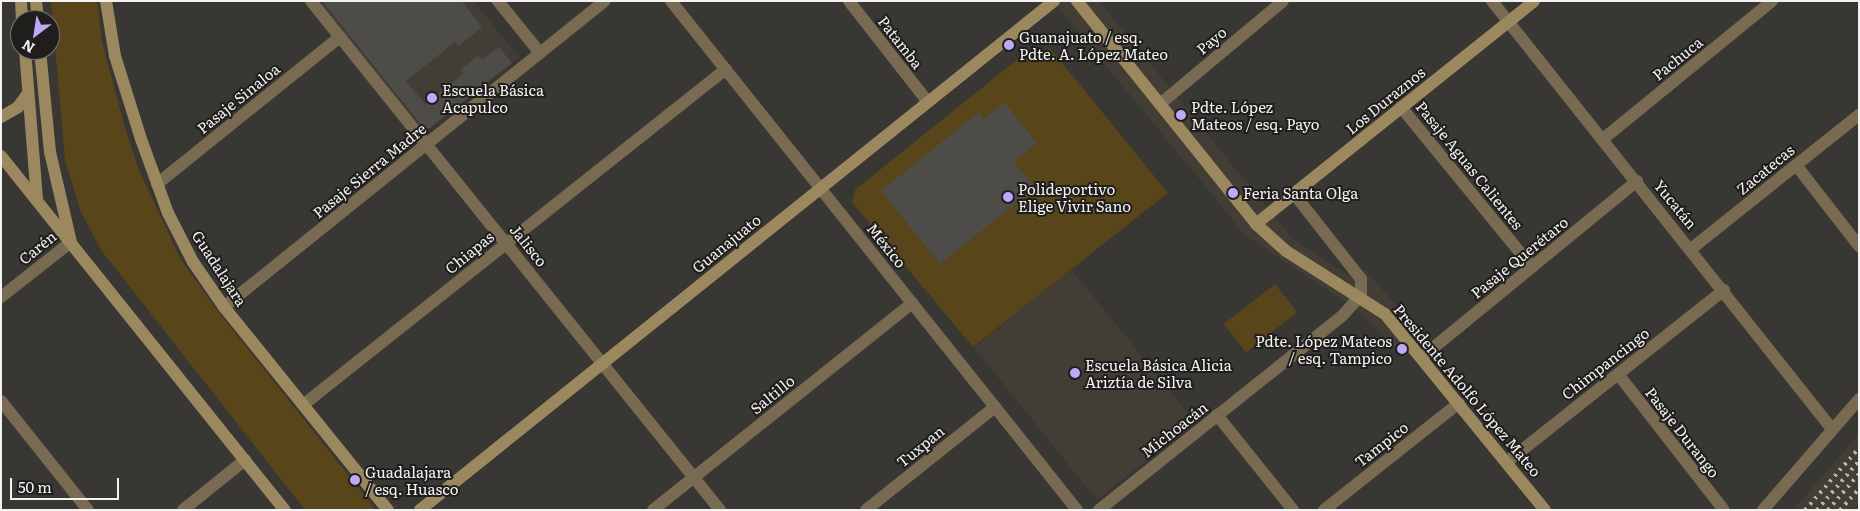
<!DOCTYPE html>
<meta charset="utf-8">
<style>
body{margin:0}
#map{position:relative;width:1860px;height:511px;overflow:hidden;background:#383734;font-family:Literata,serif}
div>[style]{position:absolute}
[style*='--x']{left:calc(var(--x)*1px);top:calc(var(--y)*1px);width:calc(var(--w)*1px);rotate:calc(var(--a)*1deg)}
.built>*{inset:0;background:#423e35;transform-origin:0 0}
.green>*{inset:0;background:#58451a;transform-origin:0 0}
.building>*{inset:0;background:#4d4c49}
.street>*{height:12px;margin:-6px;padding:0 6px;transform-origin:6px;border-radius:6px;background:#786b51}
.secondary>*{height:12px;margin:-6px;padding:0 6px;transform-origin:6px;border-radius:6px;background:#9c885e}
.rail>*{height:4px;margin-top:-2px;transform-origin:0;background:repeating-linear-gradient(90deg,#b5b4b1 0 2.5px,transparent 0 7.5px)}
.dots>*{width:14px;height:14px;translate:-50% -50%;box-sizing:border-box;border:2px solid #1f1e1d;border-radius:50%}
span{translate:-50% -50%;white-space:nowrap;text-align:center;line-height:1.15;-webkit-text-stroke:4px #1f1e1d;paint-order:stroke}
.poi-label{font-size:15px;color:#f3f2f0}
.left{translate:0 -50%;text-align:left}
.right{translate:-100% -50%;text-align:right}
.street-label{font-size:15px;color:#f3f2f0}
.frame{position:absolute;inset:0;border:2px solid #f3f2f0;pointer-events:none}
.north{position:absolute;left:10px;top:10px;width:50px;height:50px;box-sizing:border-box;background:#1f1e1d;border:1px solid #747371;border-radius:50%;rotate:211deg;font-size:14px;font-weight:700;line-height:20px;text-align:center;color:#f3f2f0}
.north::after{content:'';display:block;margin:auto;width:18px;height:22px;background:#bda9f5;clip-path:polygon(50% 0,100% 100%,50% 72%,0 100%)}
.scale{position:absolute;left:10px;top:478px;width:109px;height:22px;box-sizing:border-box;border:2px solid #f3f2f0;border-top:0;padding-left:6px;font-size:15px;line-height:18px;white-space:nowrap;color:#f3f2f0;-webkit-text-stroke:4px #1f1e1d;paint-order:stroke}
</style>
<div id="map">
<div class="built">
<div style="clip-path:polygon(318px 1px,474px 1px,519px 57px,424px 133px)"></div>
<div style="clip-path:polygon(1053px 1px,1099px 1px,1292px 238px,1347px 275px,1366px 270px,1425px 341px,1404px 358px,1360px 312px,1246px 236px)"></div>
<div style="left:1071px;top:269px;width:196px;height:125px;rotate:51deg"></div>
<div style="clip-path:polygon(1859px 434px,1859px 503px,1853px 510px,1793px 510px)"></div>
</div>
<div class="green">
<div style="clip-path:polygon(51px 1px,97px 1px,102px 41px,125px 128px,139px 170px,180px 258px,217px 310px,376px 510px,305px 510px,101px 250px,80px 210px,65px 159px)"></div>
<div style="clip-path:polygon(1050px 48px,1168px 193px,973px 347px,852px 202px,855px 190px,1025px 53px,1033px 62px)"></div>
<div style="left:1275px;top:284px;width:36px;height:65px;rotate:52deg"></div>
</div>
<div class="building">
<div style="clip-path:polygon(322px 1px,462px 1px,482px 27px,459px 46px,455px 42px,406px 81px,425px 104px,463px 74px,460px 70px,478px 56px,482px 60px,499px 47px,512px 63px,426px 131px)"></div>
<div style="clip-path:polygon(1004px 102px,1037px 143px,1014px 162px,1035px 188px,940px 264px,881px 191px,979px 112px,984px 119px)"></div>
</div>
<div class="street">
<div style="--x:311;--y:1;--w:653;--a:51.22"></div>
<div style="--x:498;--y:1;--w:67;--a:51.1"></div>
<div style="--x:671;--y:1;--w:651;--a:51.42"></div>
<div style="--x:849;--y:1;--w:128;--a:52"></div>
<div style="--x:1492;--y:1;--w:547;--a:51.54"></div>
<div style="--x:1160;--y:104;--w:160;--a:-39.9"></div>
<div style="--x:1401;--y:107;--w:207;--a:50.7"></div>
<div style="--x:1603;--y:139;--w:218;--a:-39.2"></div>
<div style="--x:1796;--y:165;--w:103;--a:52.1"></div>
<div style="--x:157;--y:184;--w:235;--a:-38.8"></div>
<div style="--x:1691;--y:249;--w:215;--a:-38.6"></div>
<div style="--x:1;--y:297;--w:89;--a:-38.2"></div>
<div style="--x:224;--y:307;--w:488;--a:-38.8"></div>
<div style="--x:1422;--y:357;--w:278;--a:-39.3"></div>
<div style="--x:1618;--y:374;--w:172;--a:52.1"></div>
<div style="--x:1;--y:401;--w:139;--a:51.4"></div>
<div style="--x:303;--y:405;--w:540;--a:-38.46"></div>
<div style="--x:1217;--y:415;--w:122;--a:51.3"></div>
<div style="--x:1507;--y:462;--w:277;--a:-38.4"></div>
<div style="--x:183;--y:510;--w:80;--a:-38.9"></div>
<div style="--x:653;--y:510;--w:332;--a:-38.6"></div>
<div style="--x:866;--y:510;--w:165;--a:-38.6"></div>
<div style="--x:1099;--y:510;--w:312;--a:-38.6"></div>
<div style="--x:1343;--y:315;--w:27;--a:-48"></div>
<div style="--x:1361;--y:295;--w:16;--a:-90"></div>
<div style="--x:1361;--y:279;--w:108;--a:-128.2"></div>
<div style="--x:1324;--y:510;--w:172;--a:-38.4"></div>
<div style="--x:1763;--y:510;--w:147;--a:-49.1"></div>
</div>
<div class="secondary">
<div style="--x:21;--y:1;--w:19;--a:87"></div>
<div style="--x:36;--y:1;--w:19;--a:84"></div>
<div style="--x:106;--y:1;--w:56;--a:80.7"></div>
<div style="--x:115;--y:56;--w:87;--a:72.6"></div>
<div style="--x:141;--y:139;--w:79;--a:70"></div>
<div style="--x:168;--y:213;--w:55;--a:63"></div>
<div style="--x:193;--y:262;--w:55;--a:55.4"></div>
<div style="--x:224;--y:307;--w:261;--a:51.1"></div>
<div style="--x:1077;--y:1;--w:286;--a:51.2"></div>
<div style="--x:1256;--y:224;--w:40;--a:42"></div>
<div style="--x:1286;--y:251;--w:117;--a:32.5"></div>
<div style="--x:1385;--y:314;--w:253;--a:50.8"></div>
<div style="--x:25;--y:50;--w:149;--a:85.4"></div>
<div style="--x:40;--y:50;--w:102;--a:84.4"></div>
<div style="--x:50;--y:152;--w:92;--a:76.9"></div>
<div style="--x:1;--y:117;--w:20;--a:-30"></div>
<div style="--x:18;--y:107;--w:17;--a:-54"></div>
<div style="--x:1;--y:156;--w:454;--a:51.3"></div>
<div style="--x:1256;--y:224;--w:356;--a:-38.7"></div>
<div style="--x:420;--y:510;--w:813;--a:-38.76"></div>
</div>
<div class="rail">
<div style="--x:1805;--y:510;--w:82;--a:-48.9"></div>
<div style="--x:1817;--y:510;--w:65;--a:-49.4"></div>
<div style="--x:1828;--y:510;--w:48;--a:-49.3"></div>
<div style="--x:1840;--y:510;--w:28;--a:-48"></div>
</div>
<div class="dots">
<div style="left:1009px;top:45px;background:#bda9f5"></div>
<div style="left:432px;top:98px;background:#bda9f5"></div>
<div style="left:1181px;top:115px;background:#bda9f5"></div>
<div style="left:1233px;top:193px;background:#bda9f5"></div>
<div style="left:1008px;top:197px;background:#bda9f5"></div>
<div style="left:1402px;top:349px;background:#bda9f5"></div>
<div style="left:1075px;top:373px;background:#bda9f5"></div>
<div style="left:355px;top:480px;background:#bda9f5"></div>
</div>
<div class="poi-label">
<span class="left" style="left:1019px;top:45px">Guanajuato / esq.<br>Pdte. A. López Mateo</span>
<span class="left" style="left:442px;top:98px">Escuela Básica<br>Acapulco</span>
<span class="left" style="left:1191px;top:115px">Pdte. López<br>Mateos / esq. Payo</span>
<span class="left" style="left:1018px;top:197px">Polideportivo<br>Elige Vivir Sano</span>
<span class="left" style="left:1243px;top:193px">Feria Santa Olga</span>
<span class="right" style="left:1392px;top:349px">Pdte. López Mateos<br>/ esq. Tampico</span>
<span class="left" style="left:1085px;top:373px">Escuela Básica Alicia<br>Ariztía de Silva</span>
<span class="left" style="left:365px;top:480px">Guadalajara<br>/ esq. Huasco</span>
</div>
<div class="street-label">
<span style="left:1211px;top:40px;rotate:-40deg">Payo</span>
<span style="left:901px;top:42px;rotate:52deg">Patamba</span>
<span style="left:1677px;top:58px;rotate:-39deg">Pachuca</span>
<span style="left:238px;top:98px;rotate:-39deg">Pasaje Sinaloa</span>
<span style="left:1385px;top:100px;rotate:-39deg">Los Duraznos</span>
<span style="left:1470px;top:165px;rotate:51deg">Pasaje Aguas Calientes</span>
<span style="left:1765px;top:169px;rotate:-39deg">Zacatecas</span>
<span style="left:369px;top:170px;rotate:-39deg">Pasaje Sierra Madre</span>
<span style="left:1676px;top:204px;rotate:51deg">Yucatán</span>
<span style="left:726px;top:243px;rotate:-39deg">Guanajuato</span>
<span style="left:529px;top:245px;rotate:51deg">Jalisco</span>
<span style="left:887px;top:245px;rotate:51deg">México</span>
<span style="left:37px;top:247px;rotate:-39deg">Carén</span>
<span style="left:469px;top:252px;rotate:-39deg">Chiapas</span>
<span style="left:1519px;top:257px;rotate:-39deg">Pasaje Querétaro</span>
<span style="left:220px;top:268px;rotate:57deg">Guadalajara</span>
<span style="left:1605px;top:363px;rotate:-38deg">Chimpancingo</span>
<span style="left:1468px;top:390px;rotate:50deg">Presidente Adolfo López Mateo</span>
<span style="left:772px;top:394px;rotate:-39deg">Saltillo</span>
<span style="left:1174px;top:429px;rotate:-38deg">Michoacán</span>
<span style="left:1683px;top:432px;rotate:52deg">Pasaje Durango</span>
<span style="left:1381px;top:444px;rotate:-38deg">Tampico</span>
<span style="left:920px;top:446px;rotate:-39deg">Tuxpan</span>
</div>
<div class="frame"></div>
<div class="north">N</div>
<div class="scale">50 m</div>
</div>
